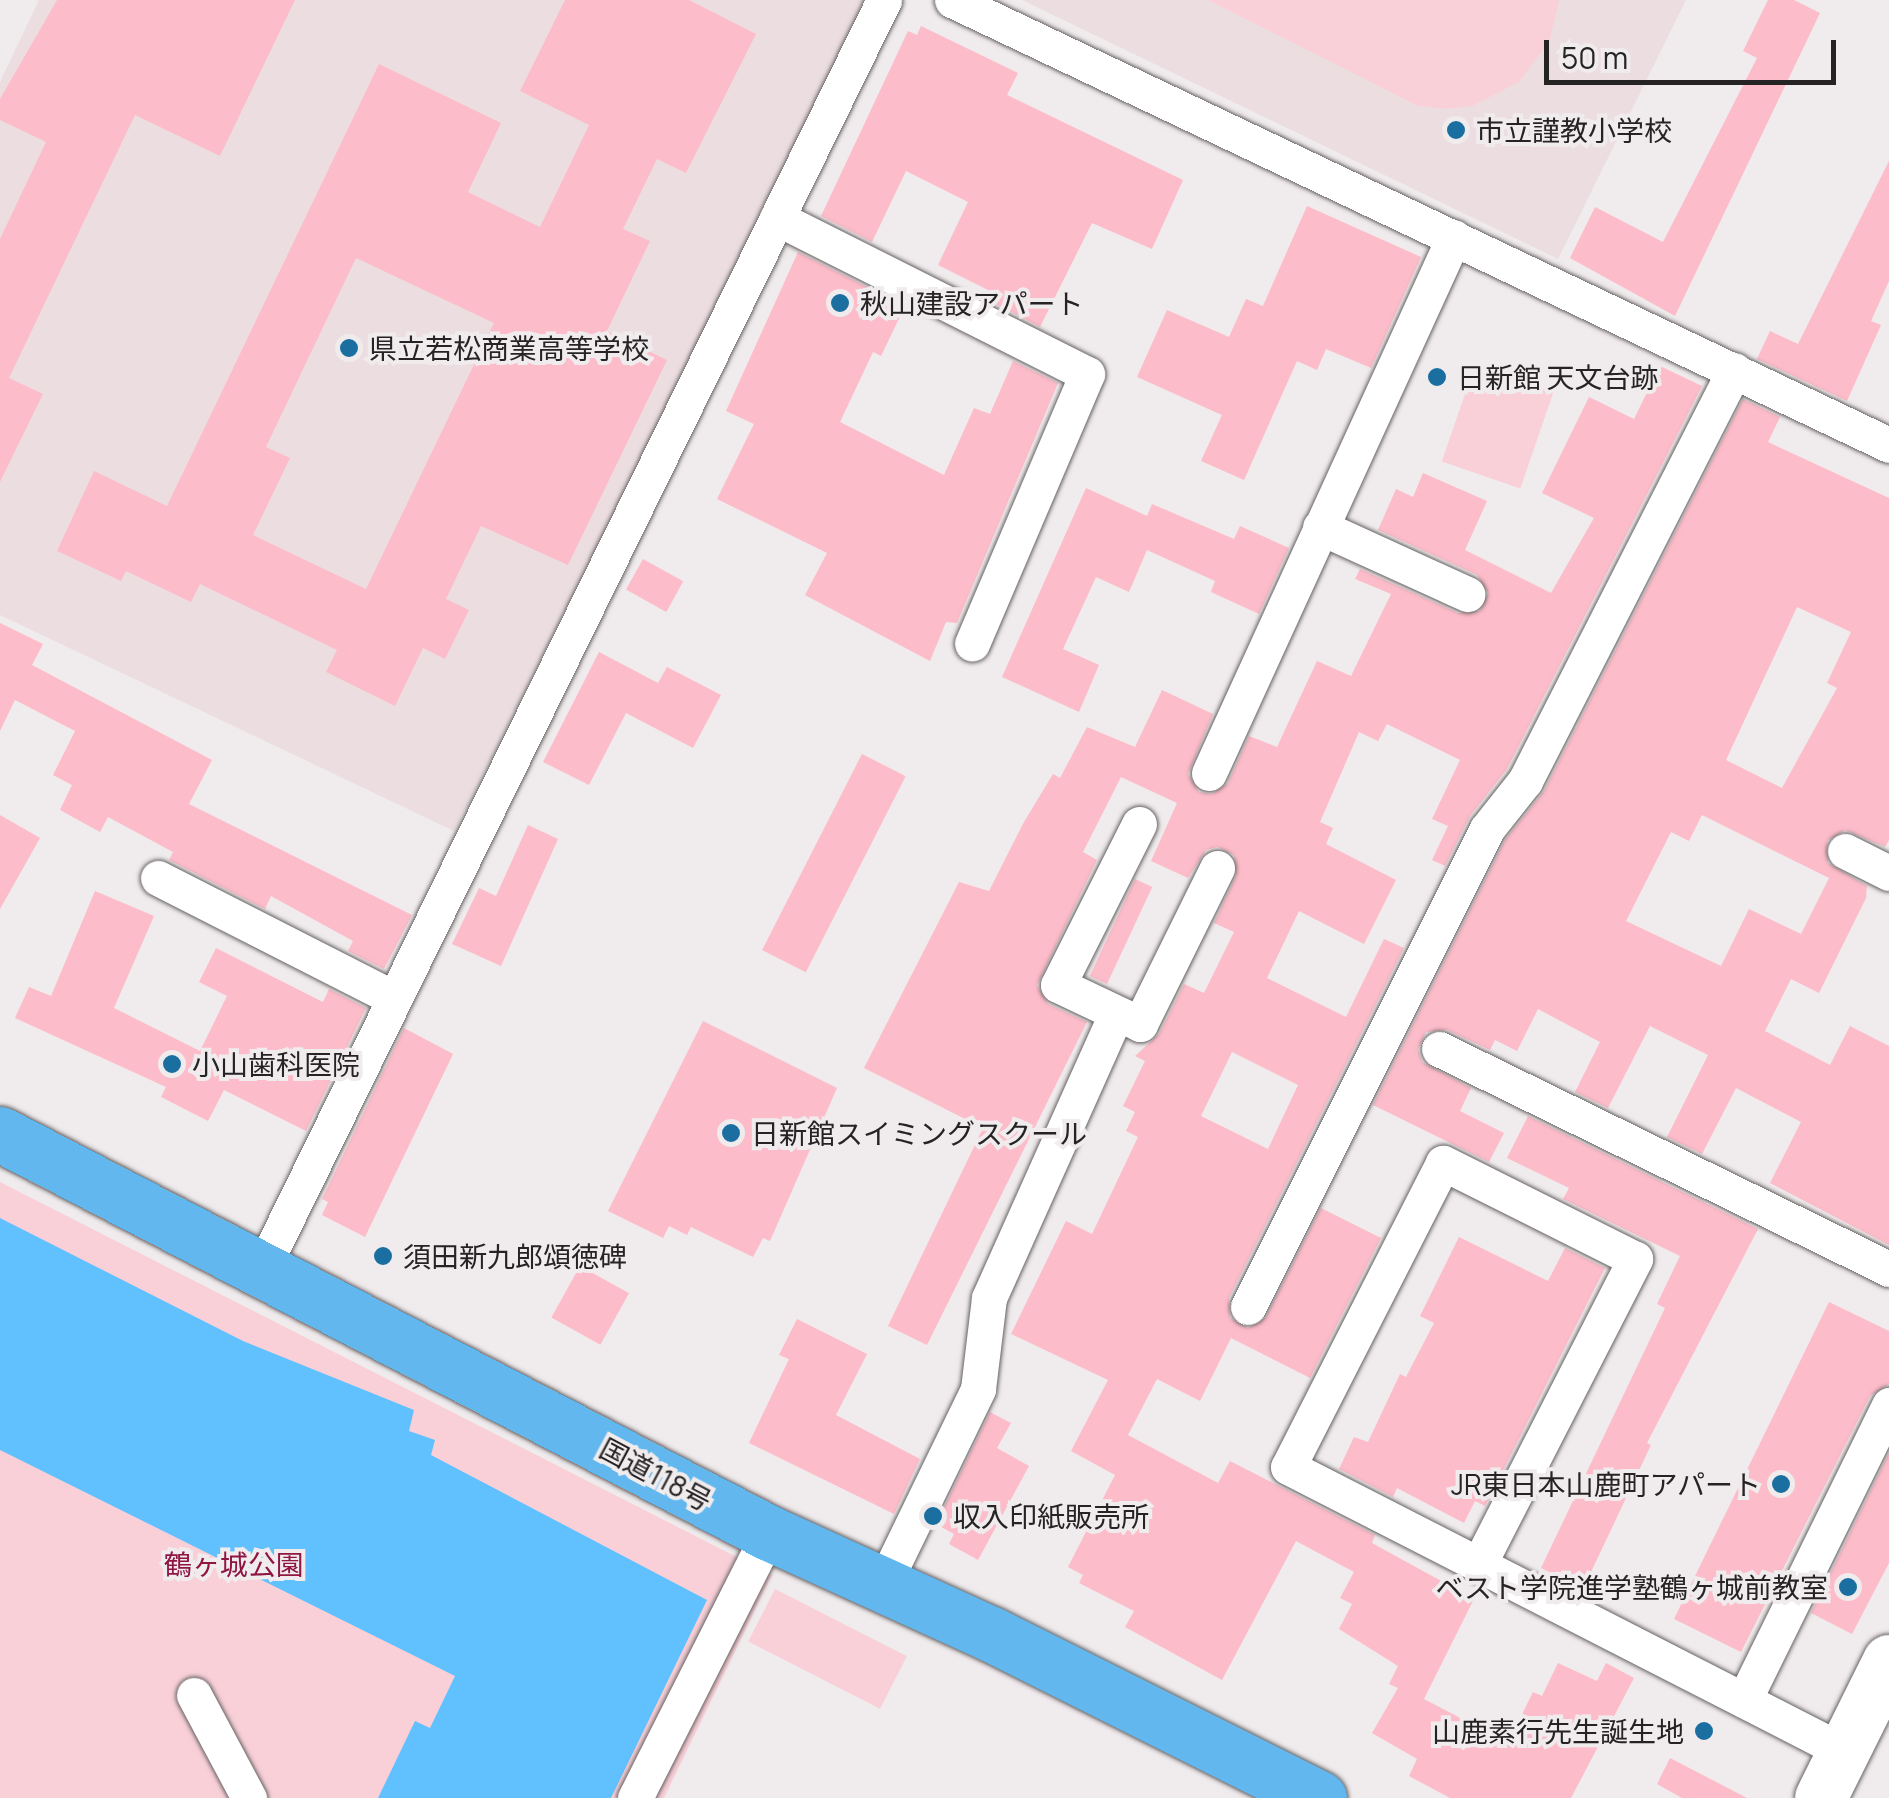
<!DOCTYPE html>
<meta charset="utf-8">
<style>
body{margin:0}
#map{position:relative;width:1889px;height:1798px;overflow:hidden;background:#f0ebec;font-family:Manrope,"Noto Sans JP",sans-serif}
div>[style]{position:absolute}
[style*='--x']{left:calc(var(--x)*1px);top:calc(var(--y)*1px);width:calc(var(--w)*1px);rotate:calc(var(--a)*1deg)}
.built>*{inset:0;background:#ecdee0}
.green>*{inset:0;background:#f9d0d8;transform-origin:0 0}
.water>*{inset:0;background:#61c1ff}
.building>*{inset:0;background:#fdbcc9;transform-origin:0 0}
.roads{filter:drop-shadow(0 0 2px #666263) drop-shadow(0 0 2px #666263)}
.street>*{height:35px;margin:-17.5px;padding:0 17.5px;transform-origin:17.5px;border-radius:17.5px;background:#fff}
.secondary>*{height:52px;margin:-26px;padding:0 26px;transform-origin:26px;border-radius:26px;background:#fff}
.highway>*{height:55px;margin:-27.5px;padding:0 27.5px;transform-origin:27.5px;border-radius:27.5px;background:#62b7ef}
.dots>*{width:28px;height:28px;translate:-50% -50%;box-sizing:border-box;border:5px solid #f0ebec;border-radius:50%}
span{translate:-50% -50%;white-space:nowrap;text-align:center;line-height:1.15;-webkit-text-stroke:8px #f0ebec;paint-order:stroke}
.poi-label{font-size:28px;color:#252324}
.left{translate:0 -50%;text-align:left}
.right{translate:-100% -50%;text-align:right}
.street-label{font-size:28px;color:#252324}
.park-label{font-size:28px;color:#8f1643}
.scale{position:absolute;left:1544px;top:40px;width:292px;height:45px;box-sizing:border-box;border:5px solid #252324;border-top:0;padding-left:12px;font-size:30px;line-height:35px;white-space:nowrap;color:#252324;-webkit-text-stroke:8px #f0ebec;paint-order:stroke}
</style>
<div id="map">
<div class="built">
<div style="clip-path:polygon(39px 0,872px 0,454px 831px,0 615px,0 82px)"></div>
<div style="clip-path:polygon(1022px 0,1686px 0,1558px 259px)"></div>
</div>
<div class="green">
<div style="clip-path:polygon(1208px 0,1559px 0,1550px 40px,1519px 82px,1472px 106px,1445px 109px,1418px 106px)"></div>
<div style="left:1475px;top:365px;width:83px;height:102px;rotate:19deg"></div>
<div style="clip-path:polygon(0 1182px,772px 1575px,664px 1798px,0 1798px)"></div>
<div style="left:775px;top:1589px;width:148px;height:59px;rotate:27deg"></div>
</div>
<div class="water">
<div style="clip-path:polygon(0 1218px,243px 1341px,414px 1410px,409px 1431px,435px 1440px,431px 1455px,707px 1600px,611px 1798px,378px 1798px,415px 1721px,430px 1728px,455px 1676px,0 1450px)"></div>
</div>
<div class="building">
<div style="clip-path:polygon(57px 0,295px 0,220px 156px,135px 115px,9px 378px,43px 394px,0 482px,0 239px,46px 142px,0 120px,0 99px)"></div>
<div style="clip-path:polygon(evenodd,565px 0,689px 0,756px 34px,686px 173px,657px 159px,623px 229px,650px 241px,607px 331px,667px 360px,568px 565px,481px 526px,446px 599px,469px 610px,445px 659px,423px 648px,395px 706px,326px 672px,337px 650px,200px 584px,191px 602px,126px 571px,121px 581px,57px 551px,94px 471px,167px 506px,379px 64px,501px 123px,468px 192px,540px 227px,589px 125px,520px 91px,565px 0,356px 258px,494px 323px,366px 589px,253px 535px,290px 458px,266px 447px,356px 258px)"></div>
<div style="clip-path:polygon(1768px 0,1794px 0,1820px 13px,1675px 316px,1570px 258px,1595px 207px,1663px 242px,1757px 58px,1743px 51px)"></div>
<div style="clip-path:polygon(921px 26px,1018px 73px,1007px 95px,1183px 180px,1152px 249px,1092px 223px,1040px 327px,994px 303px,998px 295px,938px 265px,968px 202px,906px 171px,872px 242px,821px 216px,908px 31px,917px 35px)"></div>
<div style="clip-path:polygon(1889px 161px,1889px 281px,1871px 321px,1881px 325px,1847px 401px,1757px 359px,1770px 331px,1798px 344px)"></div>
<div style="clip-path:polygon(1307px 206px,1421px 257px,1371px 368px,1326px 349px,1317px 370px,1297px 361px,1244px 480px,1201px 461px,1222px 415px,1137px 377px,1167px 310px,1229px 337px,1246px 299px,1263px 306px)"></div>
<div style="clip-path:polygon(798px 252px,905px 306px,881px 356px,873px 352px,840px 422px,944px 475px,974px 408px,990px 414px,1013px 361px,1058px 383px,957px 623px,946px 622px,930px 661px,805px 595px,827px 553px,717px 499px,754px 424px,726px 411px)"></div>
<div style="clip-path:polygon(evenodd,1660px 366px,1702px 386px,1507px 769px,1470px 816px,1445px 866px,1432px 860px,1448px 826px,1432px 819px,1460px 760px,1387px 724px,1378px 741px,1359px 732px,1320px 822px,1333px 828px,1326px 844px,1396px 880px,1364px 944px,1299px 911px,1267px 978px,1346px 1017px,1384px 939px,1404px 948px,1229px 1298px,1230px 1318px,1248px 1328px,1266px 1317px,1321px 1208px,1381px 1238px,1310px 1378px,1231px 1338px,1200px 1401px,1157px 1379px,1128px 1435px,1218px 1483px,1230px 1461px,1375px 1535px,1372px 1543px,1474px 1599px,1424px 1699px,1508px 1743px,1533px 1692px,1542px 1696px,1558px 1663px,1597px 1681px,1606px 1663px,1634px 1678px,1571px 1798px,1450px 1798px,1409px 1776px,1417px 1759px,1372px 1733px,1398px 1688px,1389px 1684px,1398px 1666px,1339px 1629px,1352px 1604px,1340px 1598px,1354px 1572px,1296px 1541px,1222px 1680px,1125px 1627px,1134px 1611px,1079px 1583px,1083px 1575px,1068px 1567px,1115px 1475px,1071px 1451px,1108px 1380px,1011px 1334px,1066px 1221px,1092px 1234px,1138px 1137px,1126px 1131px,1135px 1112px,1123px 1106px,1145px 1061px,1135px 1056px,1159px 1034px,1184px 984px,1204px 993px,1234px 932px,1214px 923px,1236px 876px,1234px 855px,1217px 847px,1206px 850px,1188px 878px,1151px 861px,1177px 803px,1121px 777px,1083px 852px,1097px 860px,1037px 985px,1048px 1004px,1087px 1022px,927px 1345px,888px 1326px,983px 1128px,864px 1068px,959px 882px,989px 891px,1024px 822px,1053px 774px,1060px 778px,1087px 727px,1135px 747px,1162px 690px,1213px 714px,1188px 774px,1199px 792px,1212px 794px,1228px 783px,1249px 736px,1277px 747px,1317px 661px,1351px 676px,1391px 594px,1355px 579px,1360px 569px,1458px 613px,1480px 611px,1488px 593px,1477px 575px,1378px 530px,1396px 489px,1413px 497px,1423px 473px,1487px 501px,1465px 550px,1551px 593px,1594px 518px,1542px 493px,1589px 397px,1634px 419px,1660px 366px,1232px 1052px,1298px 1085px,1268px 1149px,1201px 1116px,1232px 1052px)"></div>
<div style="clip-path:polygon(evenodd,1743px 399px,1780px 417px,1768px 442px,1889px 498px,1889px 840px,1885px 847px,1845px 830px,1827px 841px,1828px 863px,1867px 886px,1866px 898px,1819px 993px,1791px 979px,1765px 1031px,1830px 1065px,1850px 1026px,1889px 1046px,1889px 1245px,1770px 1183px,1801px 1122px,1736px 1088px,1702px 1154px,1667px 1137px,1708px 1055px,1650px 1026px,1608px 1108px,1575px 1092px,1600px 1042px,1538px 1009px,1517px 1051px,1495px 1040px,1490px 1050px,1447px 1030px,1426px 1032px,1418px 1049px,1422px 1062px,1471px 1088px,1460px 1111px,1504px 1133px,1489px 1162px,1373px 1105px,1505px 840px,1544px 791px,1743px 399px,1797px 607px,1851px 632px,1827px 683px,1837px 688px,1782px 788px,1726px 760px,1797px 607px,1743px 399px,1702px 815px,1829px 878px,1801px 934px,1749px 909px,1721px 966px,1626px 921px,1671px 832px,1689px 841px,1702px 815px)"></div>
<div style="clip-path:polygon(1086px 488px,1147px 516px,1152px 504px,1234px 539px,1240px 526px,1289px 548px,1259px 614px,1211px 592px,1215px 581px,1147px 550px,1129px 592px,1096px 577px,1063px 649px,1099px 665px,1079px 712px,1002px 677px)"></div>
<div style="left:643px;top:559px;width:46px;height:35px;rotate:29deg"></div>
<div style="clip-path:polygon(0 623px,43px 644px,32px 665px,212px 760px,189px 804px,412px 915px,384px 969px,348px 951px,353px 941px,271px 896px,265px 909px,169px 860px,173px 852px,108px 817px,100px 832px,60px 810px,72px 785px,53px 775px,75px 731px,15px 700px,0 731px)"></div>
<div style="clip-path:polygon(599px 652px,658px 683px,667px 667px,721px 695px,693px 748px,626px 713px,589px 785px,543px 762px)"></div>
<div style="left:862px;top:754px;width:49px;height:220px;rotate:27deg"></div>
<div style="clip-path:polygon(0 815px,40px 838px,0 909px)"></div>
<div style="clip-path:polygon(528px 825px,558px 839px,501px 966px,452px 944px,479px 888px,496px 896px)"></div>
<div style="left:1135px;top:879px;width:19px;height:107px;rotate:25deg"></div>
<div style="clip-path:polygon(95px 891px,154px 916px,114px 1008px,200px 1051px,227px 996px,199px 982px,216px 948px,323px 1002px,329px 989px,366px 1008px,306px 1131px,224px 1090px,208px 1121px,161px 1097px,166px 1087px,15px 1018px,29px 987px,51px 996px)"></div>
<div style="clip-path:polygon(703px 1021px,837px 1088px,770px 1241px,763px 1238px,753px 1257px,691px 1227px,687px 1235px,669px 1226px,663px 1238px,608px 1211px)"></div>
<div style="clip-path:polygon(404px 1028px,453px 1054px,365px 1237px,322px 1215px,328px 1202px,322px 1199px)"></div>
<div style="clip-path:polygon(1528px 1116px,1758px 1229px,1647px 1443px,1651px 1445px,1583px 1589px,1541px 1568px,1665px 1308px,1657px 1304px,1680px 1256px,1563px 1199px,1569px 1188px,1507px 1158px)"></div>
<div style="clip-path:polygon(1459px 1237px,1548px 1281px,1565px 1248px,1605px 1268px,1485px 1506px,1475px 1501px,1464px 1523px,1397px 1488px,1393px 1497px,1339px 1469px,1354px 1437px,1368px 1442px,1400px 1374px,1406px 1377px,1434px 1323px,1420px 1316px)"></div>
<div style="left:580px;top:1266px;width:56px;height:59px;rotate:29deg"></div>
<div style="clip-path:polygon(1829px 1302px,1889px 1331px,1889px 1384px,1870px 1396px,1741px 1652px,1674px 1619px)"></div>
<div style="clip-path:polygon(797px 1319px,867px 1354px,836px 1415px,920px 1459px,894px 1514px,749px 1443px,789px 1359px,779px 1355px)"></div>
<div style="clip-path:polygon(990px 1412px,1011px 1423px,997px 1448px,1029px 1466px,978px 1560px,949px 1544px,954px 1534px,936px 1524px)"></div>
<div style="clip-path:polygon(1889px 1453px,1889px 1563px,1852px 1634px,1811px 1613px)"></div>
<div style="clip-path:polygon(1670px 1758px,1747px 1798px,1682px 1798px,1657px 1784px)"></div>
</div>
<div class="roads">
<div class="street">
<div style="--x:952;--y:0;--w:1037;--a:25.4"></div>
<div style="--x:777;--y:218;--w:347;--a:26.7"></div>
<div style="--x:1087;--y:374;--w:293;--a:113.1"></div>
<div style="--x:1320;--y:527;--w:162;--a:24.5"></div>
<div style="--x:1209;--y:773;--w:589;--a:-65.44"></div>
<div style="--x:1139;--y:824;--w:180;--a:116.7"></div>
<div style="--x:1058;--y:985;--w:91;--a:25.4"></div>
<div style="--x:1140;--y:1024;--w:174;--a:-63.7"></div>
<div style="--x:1845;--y:851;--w:49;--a:26.6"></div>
<div style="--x:158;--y:878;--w:265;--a:27"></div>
<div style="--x:1439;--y:1049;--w:501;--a:26.05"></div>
<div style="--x:263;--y:1267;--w:1411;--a:-63.89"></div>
<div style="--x:1248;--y:1307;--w:534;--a:-63.43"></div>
<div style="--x:1487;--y:829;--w:61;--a:-51.6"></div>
<div style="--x:1525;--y:781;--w:461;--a:-63"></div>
<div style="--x:1479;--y:1564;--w:343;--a:-62.9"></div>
<div style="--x:1635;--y:1259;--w:215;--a:-153.4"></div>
<div style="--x:1443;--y:1163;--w:341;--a:117"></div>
<div style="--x:1288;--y:1467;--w:623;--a:27.1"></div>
<div style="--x:883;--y:1585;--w:218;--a:-64.1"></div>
<div style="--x:978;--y:1389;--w:92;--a:-83.1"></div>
<div style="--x:989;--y:1298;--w:311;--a:-65.9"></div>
<div style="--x:194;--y:1695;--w:117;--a:61.9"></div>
<div style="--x:1744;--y:1700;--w:329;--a:-63.8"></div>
<div style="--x:635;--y:1798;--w:297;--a:-63.2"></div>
</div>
<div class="secondary">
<div style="--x:1821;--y:1798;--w:153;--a:-63.6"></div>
</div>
<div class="highway">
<div style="--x:0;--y:1134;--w:866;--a:27.42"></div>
<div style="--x:769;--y:1533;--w:244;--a:24.5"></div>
<div style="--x:991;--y:1634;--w:367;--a:26.6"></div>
</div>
</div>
<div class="dots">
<div style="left:1456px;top:130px;background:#1a6fa0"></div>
<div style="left:840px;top:303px;background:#1a6fa0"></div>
<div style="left:349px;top:348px;background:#1a6fa0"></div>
<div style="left:1437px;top:377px;background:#1a6fa0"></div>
<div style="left:172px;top:1064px;background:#1a6fa0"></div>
<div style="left:731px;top:1133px;background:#1a6fa0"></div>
<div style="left:383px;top:1256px;background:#1a6fa0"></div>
<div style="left:1781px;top:1484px;background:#1a6fa0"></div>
<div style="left:933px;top:1516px;background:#1a6fa0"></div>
<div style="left:1848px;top:1587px;background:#1a6fa0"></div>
<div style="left:1704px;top:1731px;background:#1a6fa0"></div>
</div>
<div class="poi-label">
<span class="left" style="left:1476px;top:130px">市立謹教小学校</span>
<span class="left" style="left:860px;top:303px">秋山建設アパート</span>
<span class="left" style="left:369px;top:348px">県立若松商業高等学校</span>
<span class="left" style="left:1457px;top:377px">日新館 天文台跡</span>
<span class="left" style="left:192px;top:1064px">小山歯科医院</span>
<span class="left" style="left:751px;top:1133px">日新館スイミングスクール</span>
<span class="left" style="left:403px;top:1256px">須田新九郎頌徳碑</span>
<span class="right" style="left:1761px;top:1484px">JR東日本山鹿町アパート</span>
<span class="left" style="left:953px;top:1516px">収入印紙販売所</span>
<span class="right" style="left:1828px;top:1587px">ベスト学院進学塾鶴ヶ城前教室</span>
<span class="right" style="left:1684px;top:1731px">山鹿素行先生誕生地</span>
</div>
<div class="street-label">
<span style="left:656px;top:1474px;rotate:28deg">国道118号</span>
</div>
<div class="park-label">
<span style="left:234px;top:1564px">鶴ヶ城公園</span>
</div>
<div class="scale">50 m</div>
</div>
